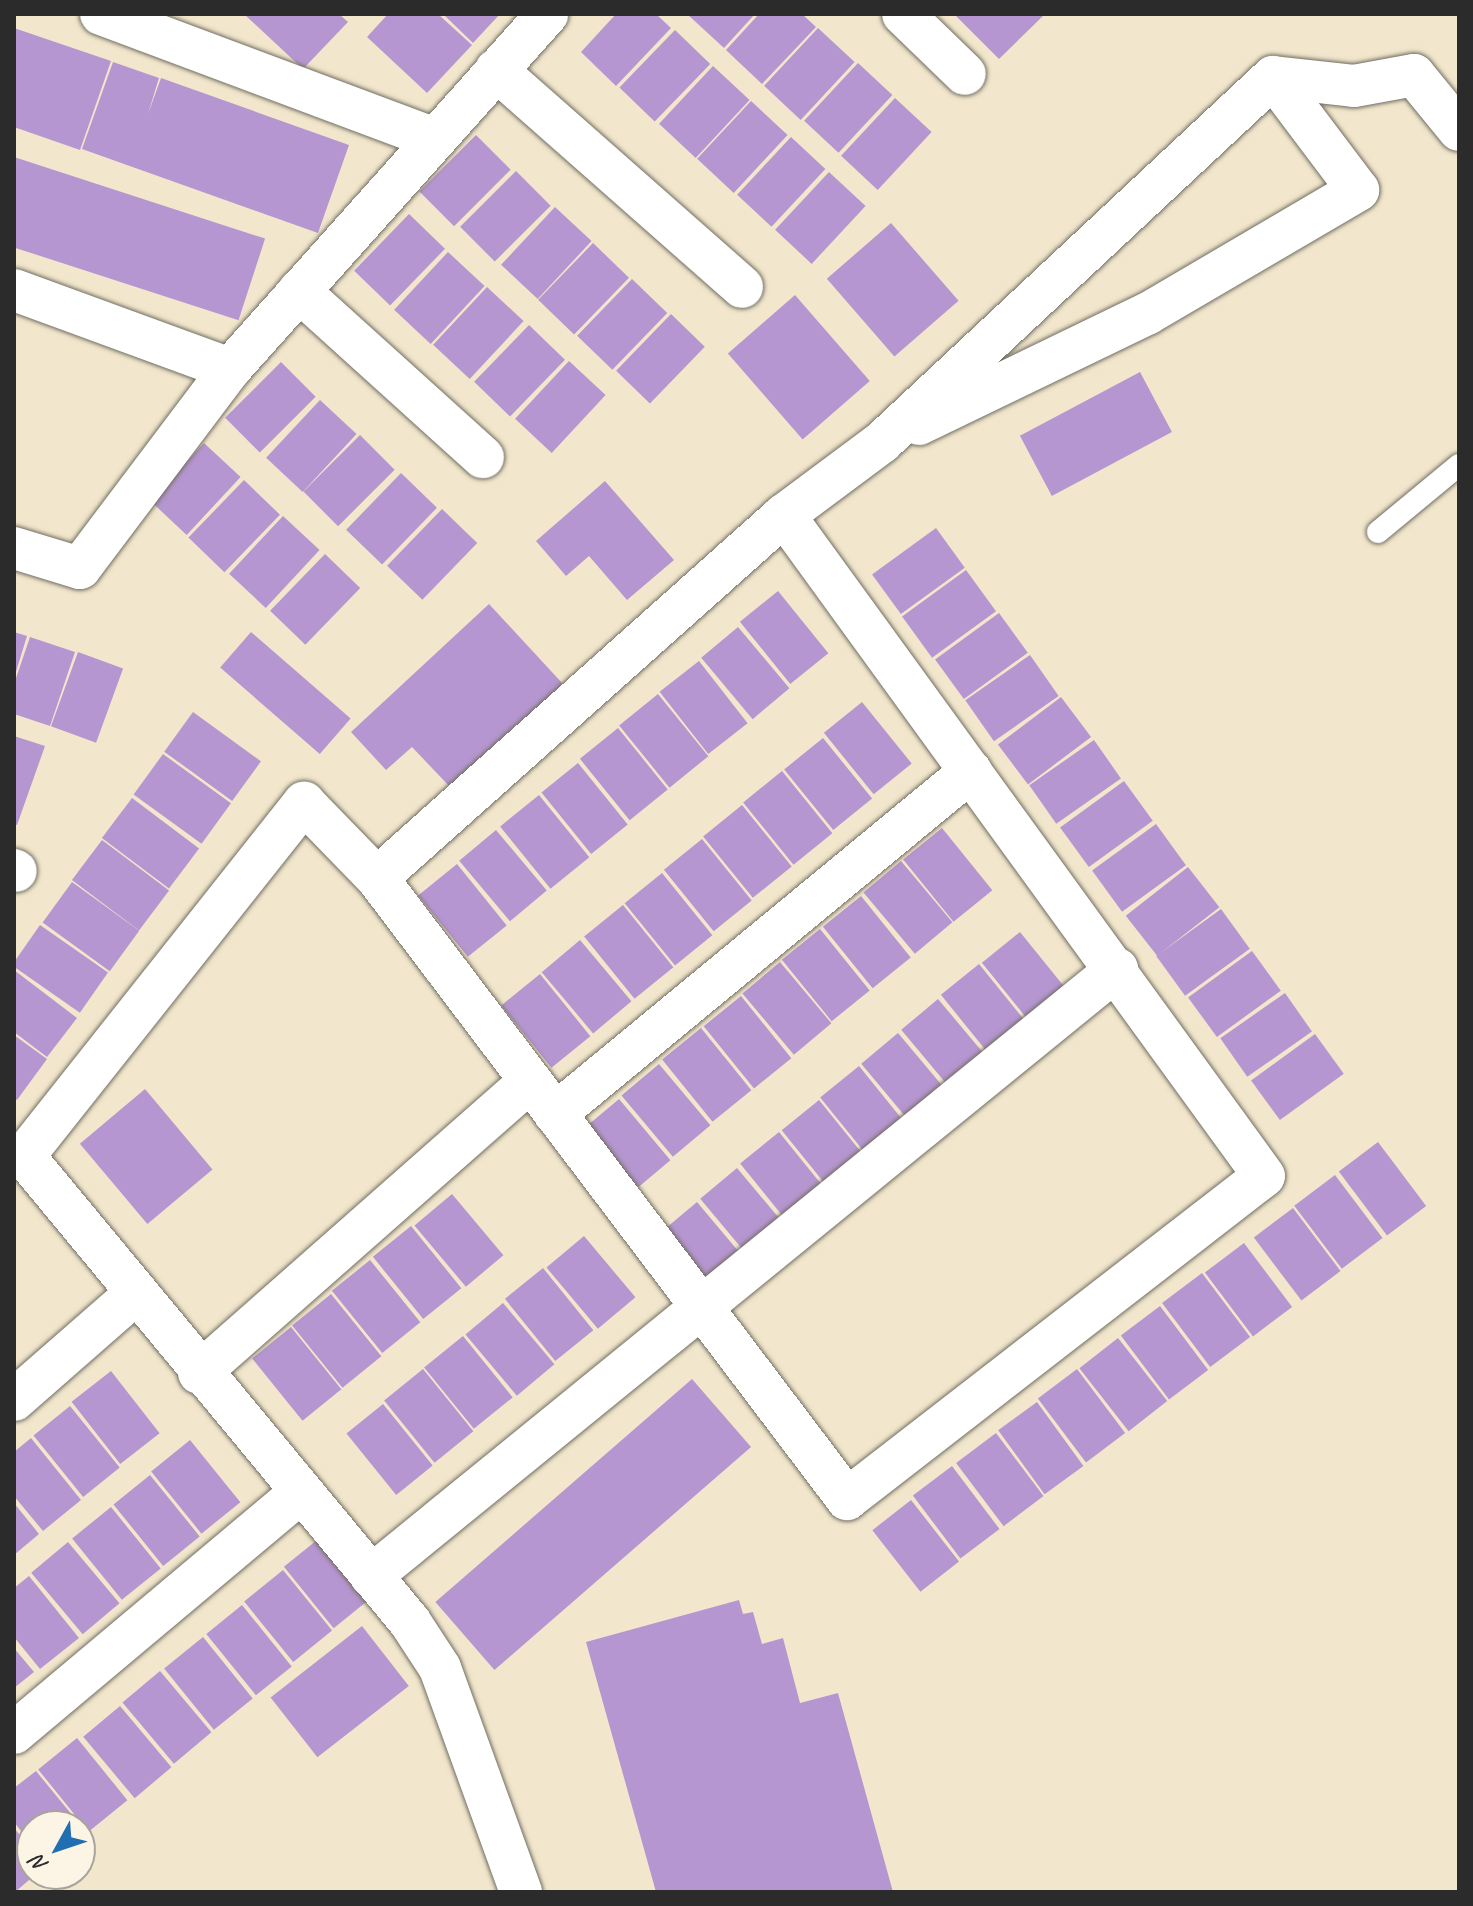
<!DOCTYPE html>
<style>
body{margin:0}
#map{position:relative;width:1473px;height:1906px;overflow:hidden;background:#f2e7cc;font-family:Caveat,sans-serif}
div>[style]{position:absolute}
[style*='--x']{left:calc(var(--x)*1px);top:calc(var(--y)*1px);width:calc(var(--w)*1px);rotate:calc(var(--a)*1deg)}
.building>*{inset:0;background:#b696d0;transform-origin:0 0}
.roads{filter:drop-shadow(0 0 2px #716d63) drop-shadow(0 0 2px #716d63)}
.service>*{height:22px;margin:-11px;padding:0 11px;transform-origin:11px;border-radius:11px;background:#fff}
.minor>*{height:42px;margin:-21px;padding:0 21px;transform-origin:21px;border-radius:21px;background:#fff}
span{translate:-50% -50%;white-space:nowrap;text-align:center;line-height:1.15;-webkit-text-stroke:6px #fcf5e5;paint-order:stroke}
.frame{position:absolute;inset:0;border:16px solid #2b2b2b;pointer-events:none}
.north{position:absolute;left:16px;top:1810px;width:80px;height:80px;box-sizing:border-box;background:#fcf5e5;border:2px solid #a8a49b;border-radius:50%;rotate:230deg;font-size:22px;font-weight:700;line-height:32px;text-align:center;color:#2b2b2b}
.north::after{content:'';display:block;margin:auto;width:28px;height:36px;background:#1f6fb2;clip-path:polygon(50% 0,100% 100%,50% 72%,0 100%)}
</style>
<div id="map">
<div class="building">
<div style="clip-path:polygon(244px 14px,339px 14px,348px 22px,303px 69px)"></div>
<div style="clip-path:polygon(388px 14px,438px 14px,472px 45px,427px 93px,367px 37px)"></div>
<div style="clip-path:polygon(443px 14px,500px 14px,473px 43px)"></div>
<div style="clip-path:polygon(616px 14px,656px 14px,671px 28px,616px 86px,581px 52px)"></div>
<div style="clip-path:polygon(687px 14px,755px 14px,724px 48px)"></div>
<div style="clip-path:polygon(759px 14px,802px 14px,816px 27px,762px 84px,726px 50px)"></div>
<div style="clip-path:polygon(954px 14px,1045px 14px,999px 59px)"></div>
<div style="clip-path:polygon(14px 28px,111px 61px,80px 150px,14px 127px)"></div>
<div style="left:818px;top:28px;width:50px;height:79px;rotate:43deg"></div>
<div style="left:675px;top:30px;width:49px;height:80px;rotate:44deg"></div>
<div style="clip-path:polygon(113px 62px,159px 78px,148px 114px,161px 78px,349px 145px,318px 233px,82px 149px)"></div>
<div style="left:858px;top:63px;width:47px;height:79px;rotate:43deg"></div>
<div style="left:713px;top:66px;width:50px;height:79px;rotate:43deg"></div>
<div style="left:895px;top:98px;width:50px;height:79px;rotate:43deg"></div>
<div style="left:751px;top:101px;width:50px;height:79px;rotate:43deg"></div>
<div style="left:476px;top:135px;width:49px;height:80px;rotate:45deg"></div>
<div style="left:791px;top:137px;width:47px;height:79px;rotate:43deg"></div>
<div style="left:14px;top:157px;width:264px;height:86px;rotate:18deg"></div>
<div style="left:516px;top:171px;width:49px;height:79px;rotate:45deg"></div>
<div style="left:829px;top:172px;width:50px;height:79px;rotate:43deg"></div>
<div style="left:555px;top:207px;width:50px;height:79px;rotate:43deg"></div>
<div style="left:409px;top:214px;width:50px;height:79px;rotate:44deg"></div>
<div style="left:891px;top:223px;width:103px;height:85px;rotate:49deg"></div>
<div style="left:593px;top:243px;width:50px;height:79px;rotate:44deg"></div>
<div style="left:448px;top:252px;width:50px;height:79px;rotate:43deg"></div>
<div style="left:632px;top:279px;width:49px;height:79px;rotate:44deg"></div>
<div style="left:487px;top:287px;width:50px;height:79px;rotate:43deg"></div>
<div style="left:795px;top:295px;width:114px;height:89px;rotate:49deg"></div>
<div style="left:671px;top:314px;width:47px;height:79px;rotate:44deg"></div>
<div style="left:529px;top:325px;width:50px;height:79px;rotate:44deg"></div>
<div style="left:569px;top:361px;width:50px;height:79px;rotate:43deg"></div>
<div style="left:281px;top:362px;width:49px;height:79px;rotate:45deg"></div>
<div style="left:1140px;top:372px;width:68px;height:136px;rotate:62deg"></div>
<div style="left:320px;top:400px;width:50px;height:79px;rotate:43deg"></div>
<div style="left:360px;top:435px;width:49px;height:80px;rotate:45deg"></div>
<div style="left:204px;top:443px;width:50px;height:79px;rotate:43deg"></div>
<div style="left:401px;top:473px;width:50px;height:79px;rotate:44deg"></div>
<div style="left:244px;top:480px;width:50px;height:80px;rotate:44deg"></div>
<div style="clip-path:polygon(605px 481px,674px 560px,627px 600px,589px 556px,566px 576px,536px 541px)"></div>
<div style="left:442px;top:509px;width:49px;height:79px;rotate:44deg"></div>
<div style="left:283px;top:516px;width:50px;height:79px;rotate:43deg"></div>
<div style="left:936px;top:528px;width:49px;height:79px;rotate:54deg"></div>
<div style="left:325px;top:554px;width:49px;height:79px;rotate:44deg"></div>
<div style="left:966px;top:570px;width:51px;height:79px;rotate:54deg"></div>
<div style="left:778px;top:591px;width:80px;height:49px;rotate:51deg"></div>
<div style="clip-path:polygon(489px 604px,563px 684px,451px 788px,412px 747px,386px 770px,351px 732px)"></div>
<div style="left:999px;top:613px;width:49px;height:79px;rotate:54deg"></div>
<div style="left:738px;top:627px;width:80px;height:48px;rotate:50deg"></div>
<div style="clip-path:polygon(14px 632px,27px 636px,15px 675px,14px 675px)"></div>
<div style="left:251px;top:632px;width:132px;height:47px;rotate:41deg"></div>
<div style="clip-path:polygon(30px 637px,75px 652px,50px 726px,14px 714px,14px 684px)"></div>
<div style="left:78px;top:652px;width:48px;height:79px;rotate:20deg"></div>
<div style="left:1030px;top:655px;width:50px;height:79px;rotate:55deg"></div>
<div style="left:699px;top:661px;width:79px;height:50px;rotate:52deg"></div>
<div style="left:658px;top:694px;width:80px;height:50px;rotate:51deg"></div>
<div style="left:1061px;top:697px;width:50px;height:79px;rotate:53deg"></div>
<div style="left:862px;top:702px;width:79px;height:49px;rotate:51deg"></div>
<div style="left:193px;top:712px;width:84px;height:49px;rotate:36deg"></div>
<div style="left:618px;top:728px;width:79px;height:49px;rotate:51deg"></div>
<div style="clip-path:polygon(14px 736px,45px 746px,17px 825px,14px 824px)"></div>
<div style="left:823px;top:738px;width:78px;height:50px;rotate:51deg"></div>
<div style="left:1094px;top:740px;width:47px;height:79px;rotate:55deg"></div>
<div style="left:163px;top:754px;width:84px;height:50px;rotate:36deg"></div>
<div style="left:578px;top:763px;width:79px;height:47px;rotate:51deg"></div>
<div style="left:782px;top:771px;width:80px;height:50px;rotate:51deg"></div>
<div style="left:1124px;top:781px;width:49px;height:79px;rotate:54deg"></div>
<div style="left:539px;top:795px;width:80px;height:50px;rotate:51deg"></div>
<div style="left:132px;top:798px;width:84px;height:50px;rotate:37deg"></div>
<div style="left:742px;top:805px;width:79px;height:50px;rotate:51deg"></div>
<div style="left:1156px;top:824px;width:51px;height:79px;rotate:54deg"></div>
<div style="left:942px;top:828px;width:80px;height:50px;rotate:51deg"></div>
<div style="left:496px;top:830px;width:79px;height:48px;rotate:50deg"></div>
<div style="left:702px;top:839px;width:79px;height:49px;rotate:51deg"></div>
<div style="left:102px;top:840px;width:84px;height:50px;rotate:37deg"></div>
<div style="left:901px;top:861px;width:80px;height:49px;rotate:50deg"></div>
<div style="left:457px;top:864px;width:79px;height:50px;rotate:51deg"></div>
<div style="left:1188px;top:867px;width:51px;height:79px;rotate:52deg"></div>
<div style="left:662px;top:873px;width:80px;height:48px;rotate:51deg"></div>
<div style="left:72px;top:882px;width:83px;height:50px;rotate:36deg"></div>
<div style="left:861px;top:896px;width:79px;height:49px;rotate:51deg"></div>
<div style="left:623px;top:905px;width:80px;height:50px;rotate:51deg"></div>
<div style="left:1221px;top:909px;width:49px;height:80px;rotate:54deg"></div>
<div style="left:40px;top:925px;width:83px;height:49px;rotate:35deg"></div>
<div style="left:820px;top:929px;width:79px;height:49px;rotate:51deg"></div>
<div style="left:1020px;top:932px;width:80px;height:49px;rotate:51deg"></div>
<div style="left:580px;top:940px;width:80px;height:50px;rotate:50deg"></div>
<div style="left:1252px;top:951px;width:49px;height:79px;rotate:54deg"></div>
<div style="left:780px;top:962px;width:80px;height:49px;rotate:50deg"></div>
<div style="left:979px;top:964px;width:80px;height:49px;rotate:51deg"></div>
<div style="clip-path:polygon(14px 970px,77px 1018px,47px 1057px,14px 1032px)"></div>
<div style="left:540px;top:974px;width:80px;height:50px;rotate:51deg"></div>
<div style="left:1285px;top:993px;width:47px;height:79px;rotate:55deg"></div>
<div style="left:741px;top:996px;width:80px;height:48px;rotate:51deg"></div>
<div style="left:938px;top:999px;width:80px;height:48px;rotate:50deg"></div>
<div style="left:701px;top:1028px;width:80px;height:50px;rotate:51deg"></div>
<div style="left:898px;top:1033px;width:80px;height:48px;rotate:50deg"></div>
<div style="left:1315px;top:1034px;width:49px;height:79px;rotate:54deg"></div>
<div style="clip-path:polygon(14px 1035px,47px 1059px,17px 1100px,14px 1097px)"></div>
<div style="left:659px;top:1064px;width:80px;height:49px;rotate:50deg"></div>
<div style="left:859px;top:1066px;width:79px;height:50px;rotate:51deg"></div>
<div style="left:145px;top:1089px;width:105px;height:85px;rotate:50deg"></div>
<div style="left:619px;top:1099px;width:80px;height:49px;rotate:50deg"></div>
<div style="left:819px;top:1100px;width:80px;height:48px;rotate:51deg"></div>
<div style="left:779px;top:1132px;width:80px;height:50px;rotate:51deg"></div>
<div style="left:1378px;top:1142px;width:80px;height:49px;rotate:53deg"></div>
<div style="left:737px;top:1168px;width:80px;height:48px;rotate:50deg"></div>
<div style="left:1335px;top:1175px;width:79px;height:51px;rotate:53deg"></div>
<div style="left:452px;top:1194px;width:80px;height:49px;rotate:50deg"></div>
<div style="left:697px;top:1202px;width:80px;height:49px;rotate:50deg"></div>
<div style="left:1293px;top:1208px;width:79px;height:49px;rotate:53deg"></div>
<div style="left:411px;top:1226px;width:80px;height:49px;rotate:51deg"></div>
<div style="left:584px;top:1236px;width:80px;height:49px;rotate:50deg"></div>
<div style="left:1244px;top:1243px;width:80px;height:49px;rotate:53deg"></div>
<div style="left:370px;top:1260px;width:80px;height:49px;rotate:51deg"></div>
<div style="left:543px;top:1268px;width:80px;height:49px;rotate:51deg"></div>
<div style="left:1202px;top:1273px;width:80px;height:50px;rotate:53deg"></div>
<div style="left:331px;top:1294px;width:80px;height:50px;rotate:51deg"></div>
<div style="left:503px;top:1303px;width:80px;height:49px;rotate:50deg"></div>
<div style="left:1160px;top:1306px;width:80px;height:49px;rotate:53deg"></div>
<div style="left:291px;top:1327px;width:80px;height:50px;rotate:51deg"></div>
<div style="left:463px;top:1336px;width:79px;height:50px;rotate:51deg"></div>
<div style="left:1118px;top:1338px;width:80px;height:49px;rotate:52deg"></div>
<div style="left:423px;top:1369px;width:80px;height:50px;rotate:51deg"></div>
<div style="left:1077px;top:1369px;width:80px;height:49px;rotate:53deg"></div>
<div style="left:111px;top:1371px;width:79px;height:50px;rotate:52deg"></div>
<div style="left:692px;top:1379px;width:90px;height:340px;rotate:49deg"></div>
<div style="left:1037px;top:1402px;width:79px;height:48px;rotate:54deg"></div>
<div style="left:383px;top:1404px;width:79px;height:47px;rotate:51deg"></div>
<div style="left:70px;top:1406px;width:79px;height:47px;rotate:51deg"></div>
<div style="left:996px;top:1433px;width:79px;height:50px;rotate:53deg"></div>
<div style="clip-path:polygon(31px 1438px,81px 1500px,43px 1531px,14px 1496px,14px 1452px)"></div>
<div style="left:190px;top:1440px;width:80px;height:50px;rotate:51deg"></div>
<div style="left:952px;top:1466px;width:79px;height:49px;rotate:53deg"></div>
<div style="left:150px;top:1475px;width:79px;height:47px;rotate:51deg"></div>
<div style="left:911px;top:1500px;width:78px;height:49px;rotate:52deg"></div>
<div style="clip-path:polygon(14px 1503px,39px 1534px,14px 1555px)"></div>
<div style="left:111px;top:1507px;width:79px;height:50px;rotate:51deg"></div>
<div style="left:322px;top:1536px;width:79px;height:49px;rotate:51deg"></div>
<div style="left:68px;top:1542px;width:80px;height:48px;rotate:50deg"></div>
<div style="left:283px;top:1570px;width:78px;height:50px;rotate:51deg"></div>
<div style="clip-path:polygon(29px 1576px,79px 1638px,40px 1669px,14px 1637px,14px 1588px)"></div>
<div style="clip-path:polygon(739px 1600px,743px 1614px,753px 1612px,762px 1644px,783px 1638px,800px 1703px,838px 1693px,893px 1892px,656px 1892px,586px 1642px)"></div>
<div style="left:242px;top:1605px;width:79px;height:46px;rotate:51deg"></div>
<div style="left:362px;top:1626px;width:76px;height:116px;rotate:52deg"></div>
<div style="left:203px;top:1637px;width:79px;height:50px;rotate:51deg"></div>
<div style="clip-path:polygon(14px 1648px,34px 1672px,14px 1688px)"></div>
<div style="left:160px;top:1671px;width:80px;height:49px;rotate:50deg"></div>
<div style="left:120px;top:1706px;width:80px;height:48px;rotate:50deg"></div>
<div style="left:77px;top:1738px;width:80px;height:50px;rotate:51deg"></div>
<div style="clip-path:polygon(36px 1771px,86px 1832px,80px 1837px,80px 1826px,32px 1826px,32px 1845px,14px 1822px,14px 1788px)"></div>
<div style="clip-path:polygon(14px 1828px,32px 1850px,36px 1874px,15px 1892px)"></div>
</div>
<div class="roads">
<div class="service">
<div style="--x:1378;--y:532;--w:105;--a:-39.6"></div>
</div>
<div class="minor">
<div style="--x:101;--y:14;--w:354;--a:20.5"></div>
<div style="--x:903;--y:14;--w:86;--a:44.1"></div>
<div style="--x:496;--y:70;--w:328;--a:41.4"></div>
<div style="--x:14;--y:290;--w:230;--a:20.1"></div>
<div style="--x:299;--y:291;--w:248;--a:42.1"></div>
<div style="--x:919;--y:424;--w:253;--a:-25.8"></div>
<div style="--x:1147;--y:314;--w:245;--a:-30.4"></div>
<div style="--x:1358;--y:190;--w:141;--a:-127"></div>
<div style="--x:14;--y:548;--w:69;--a:16.9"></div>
<div style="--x:80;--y:568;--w:249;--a:-53"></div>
<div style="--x:230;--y:369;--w:476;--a:-48.2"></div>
<div style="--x:14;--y:870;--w:2;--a:27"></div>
<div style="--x:377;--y:878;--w:779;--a:52.88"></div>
<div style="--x:847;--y:1499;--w:527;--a:-37.76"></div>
<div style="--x:1264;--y:1176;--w:817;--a:-125.99"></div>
<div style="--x:555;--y:1114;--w:539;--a:-39.51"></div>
<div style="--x:199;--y:1373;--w:439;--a:-41.4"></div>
<div style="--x:14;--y:1400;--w:159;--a:-41.2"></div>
<div style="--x:371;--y:1576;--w:962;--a:-39.13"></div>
<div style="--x:14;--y:1733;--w:375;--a:-40"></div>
<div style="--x:521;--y:1892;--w:238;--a:-109.9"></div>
<div style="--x:440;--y:1668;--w:55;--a:-123.1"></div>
<div style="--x:410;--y:1622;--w:605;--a:-129.64"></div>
<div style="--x:24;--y:1156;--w:451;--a:-51.6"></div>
<div style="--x:304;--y:803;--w:105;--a:45.8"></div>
<div style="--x:377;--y:878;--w:545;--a:-41.73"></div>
<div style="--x:784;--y:515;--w:122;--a:-36.7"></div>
<div style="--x:882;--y:442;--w:535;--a:-43.03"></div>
<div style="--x:1273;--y:77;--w:81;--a:6.3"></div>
<div style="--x:1354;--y:86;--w:61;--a:-10.4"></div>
<div style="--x:1414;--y:75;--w:71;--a:50.7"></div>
</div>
</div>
<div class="frame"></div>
<div class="north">N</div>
</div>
